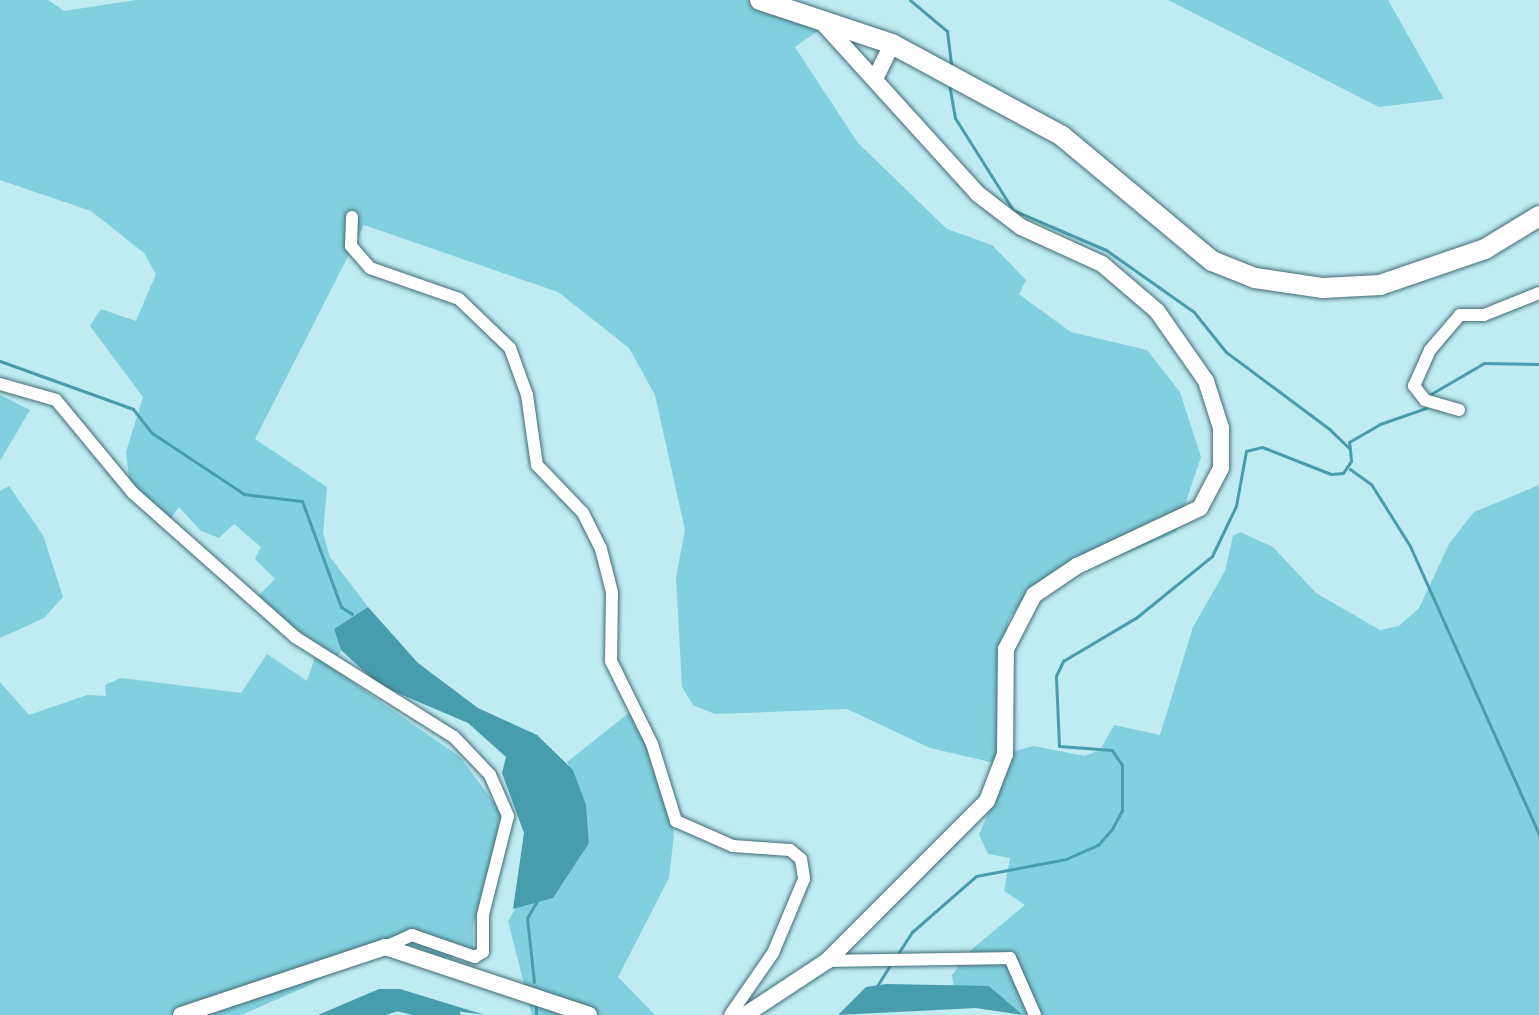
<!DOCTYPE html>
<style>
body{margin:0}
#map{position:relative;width:1539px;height:1015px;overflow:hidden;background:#bfebf3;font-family:"Fira Sans Condensed",sans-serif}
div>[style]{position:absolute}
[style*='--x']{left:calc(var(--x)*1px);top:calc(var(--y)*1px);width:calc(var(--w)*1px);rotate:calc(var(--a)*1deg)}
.green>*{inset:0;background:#82d0df}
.water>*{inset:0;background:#489dad}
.stream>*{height:3px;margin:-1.5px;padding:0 1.5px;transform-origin:1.5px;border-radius:1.5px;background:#489dad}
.river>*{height:18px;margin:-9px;padding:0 9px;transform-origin:9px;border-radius:9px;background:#489dad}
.roads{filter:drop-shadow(0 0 2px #426a72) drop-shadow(0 0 2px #426a72)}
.minor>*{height:12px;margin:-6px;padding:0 6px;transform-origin:6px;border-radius:6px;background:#fff}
.tertiary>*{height:16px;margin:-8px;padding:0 8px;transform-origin:8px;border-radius:8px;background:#fff}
.primary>*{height:20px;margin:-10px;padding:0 10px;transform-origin:10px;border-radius:10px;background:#fff}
span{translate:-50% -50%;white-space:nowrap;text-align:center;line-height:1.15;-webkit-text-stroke:8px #d3f6fd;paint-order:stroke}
</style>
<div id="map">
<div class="green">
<div style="clip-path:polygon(0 0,48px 0,64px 11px,136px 0,778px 0,822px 28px,795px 47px,858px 143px,947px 229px,992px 245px,1026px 280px,1019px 294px,1028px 301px,1071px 332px,1147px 350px,1180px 392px,1201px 457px,1176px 532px,1026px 596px,1008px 620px,999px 764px,930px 748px,847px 709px,715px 714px,693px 705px,682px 687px,676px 577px,685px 530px,655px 395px,629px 348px,558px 292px,364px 225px,255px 439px,327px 487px,323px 533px,330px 557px,368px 607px,334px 629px,341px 650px,332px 668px,460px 757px,498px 808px,506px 835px,473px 925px,473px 950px,434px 962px,398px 935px,328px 961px,326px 975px,310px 985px,241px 1015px,0 1015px,0 682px,29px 715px,87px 695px,106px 696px,105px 685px,121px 678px,241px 693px,267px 654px,307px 681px,315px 657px,253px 601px,275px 579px,255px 559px,261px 547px,234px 524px,219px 538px,201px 531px,179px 507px,165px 526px,131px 497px,126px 452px,143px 397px,90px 326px,101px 309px,136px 321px,156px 274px,144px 253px,91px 211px,0 180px)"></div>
<div style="clip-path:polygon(1168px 0,1388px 0,1444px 99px,1379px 107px)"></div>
<div style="clip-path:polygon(0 395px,30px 410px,0 461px)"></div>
<div style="clip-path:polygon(1539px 485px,1539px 1015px,1023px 1015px,989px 986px,954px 987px,952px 975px,971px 950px,1025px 905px,1004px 891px,1010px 858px,988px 854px,979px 835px,1015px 751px,1033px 746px,1085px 756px,1100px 750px,1114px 725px,1160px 735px,1193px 627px,1225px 571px,1233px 536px,1240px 532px,1273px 547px,1316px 593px,1380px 630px,1399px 626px,1419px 608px,1449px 544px,1474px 512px)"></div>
<div style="clip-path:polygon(9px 486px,43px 535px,63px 597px,44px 618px,0 638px,0 491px)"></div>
<div style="clip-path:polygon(630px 712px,666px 783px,674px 835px,669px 878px,618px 977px,655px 1015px,532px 1015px,508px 921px,517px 906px,553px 898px,589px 843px,586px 805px,567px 762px)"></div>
</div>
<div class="water">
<div style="clip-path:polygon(368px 607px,418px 663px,478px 708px,537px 735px,573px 770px,586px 805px,589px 843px,553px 898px,513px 909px,524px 833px,502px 773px,506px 757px,468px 723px,379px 685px,341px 650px,334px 629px)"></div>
<div style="clip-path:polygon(886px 984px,989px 986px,1023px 1015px,976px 1008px,838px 1015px,866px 987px)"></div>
<div style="clip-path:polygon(379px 989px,400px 989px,485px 1015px,397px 1003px,365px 1015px,318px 1015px)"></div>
</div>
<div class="stream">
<div style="--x:910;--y:0;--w:48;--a:40"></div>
<div style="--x:947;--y:31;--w:34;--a:83"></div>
<div style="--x:0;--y:361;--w:141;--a:19.8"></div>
<div style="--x:133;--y:409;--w:31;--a:52"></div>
<div style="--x:152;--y:433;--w:110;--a:33.5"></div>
<div style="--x:244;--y:494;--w:58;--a:6.9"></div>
<div style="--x:302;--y:501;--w:113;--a:69.8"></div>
<div style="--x:341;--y:607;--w:13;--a:32"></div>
<div style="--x:1431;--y:394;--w:61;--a:-30.3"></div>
<div style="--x:1484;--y:363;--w:55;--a:1"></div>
<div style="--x:1350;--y:449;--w:7;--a:-98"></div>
<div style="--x:1349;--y:442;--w:36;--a:-30"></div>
<div style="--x:1380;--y:424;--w:49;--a:-19.2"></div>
<div style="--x:1350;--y:469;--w:26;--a:36"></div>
<div style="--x:1371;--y:484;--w:73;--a:57.8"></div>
<div style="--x:1410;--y:546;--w:316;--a:65.9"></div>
<div style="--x:897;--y:955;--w:27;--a:-57"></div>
<div style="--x:912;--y:932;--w:85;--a:-41.2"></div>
<div style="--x:976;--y:876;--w:92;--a:-10.7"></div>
<div style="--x:1066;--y:859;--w:35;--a:-24"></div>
<div style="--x:1098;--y:845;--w:21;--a:-49"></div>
<div style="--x:1112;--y:829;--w:21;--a:-62"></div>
<div style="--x:1122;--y:810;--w:45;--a:-90"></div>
<div style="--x:1122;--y:765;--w:18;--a:-124"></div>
<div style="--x:1112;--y:750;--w:53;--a:-175.7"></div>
<div style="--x:1059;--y:746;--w:70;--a:-92.5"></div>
<div style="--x:1056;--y:676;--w:17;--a:-65"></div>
<div style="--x:1063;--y:661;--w:86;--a:-30.7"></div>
<div style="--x:1137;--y:617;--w:97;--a:-39.1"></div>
<div style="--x:1212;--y:556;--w:55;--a:-64.4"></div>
<div style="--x:1236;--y:506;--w:56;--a:-79.7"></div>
<div style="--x:1246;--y:451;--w:16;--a:-14"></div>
<div style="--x:1262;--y:447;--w:74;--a:21.4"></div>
<div style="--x:1331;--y:474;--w:12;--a:-5"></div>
<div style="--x:1343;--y:473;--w:14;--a:-56"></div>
<div style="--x:1351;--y:461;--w:12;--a:-95"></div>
<div style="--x:1350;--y:449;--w:30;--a:-136"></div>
<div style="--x:1328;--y:428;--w:127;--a:-143.3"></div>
<div style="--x:1226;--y:352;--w:51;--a:-128.7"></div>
<div style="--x:1194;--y:312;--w:108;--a:-144.8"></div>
<div style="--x:1106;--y:250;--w:101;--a:-156.7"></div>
<div style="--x:1013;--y:210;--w:109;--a:-122.2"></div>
<div style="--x:955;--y:118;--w:34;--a:-100"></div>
<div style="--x:534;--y:982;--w:64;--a:-96.2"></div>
<div style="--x:527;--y:918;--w:22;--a:-60"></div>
<div style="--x:877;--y:986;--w:25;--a:-58"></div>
<div style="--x:536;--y:1015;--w:9;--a:-90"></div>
</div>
<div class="river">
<div style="--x:357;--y:1015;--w:42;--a:-18"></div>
<div style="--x:397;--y:1002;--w:56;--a:13.5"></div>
</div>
<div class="roads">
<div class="minor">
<div style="--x:352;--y:217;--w:29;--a:92"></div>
<div style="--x:351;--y:246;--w:29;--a:49"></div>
<div style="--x:370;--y:268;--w:94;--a:19.2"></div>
<div style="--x:459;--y:299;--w:71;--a:43.9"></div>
<div style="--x:510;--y:348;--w:50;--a:70.1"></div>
<div style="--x:527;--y:395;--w:71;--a:81.9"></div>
<div style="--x:537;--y:465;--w:66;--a:46.2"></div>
<div style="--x:583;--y:513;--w:40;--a:63.4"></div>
<div style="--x:601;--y:549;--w:44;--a:75.7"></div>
<div style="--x:612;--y:592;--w:69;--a:90.8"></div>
<div style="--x:611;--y:661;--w:93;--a:63.7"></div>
<div style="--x:652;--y:744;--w:81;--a:72.7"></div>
<div style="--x:676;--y:821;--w:62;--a:23.7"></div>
<div style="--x:733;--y:846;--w:57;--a:4"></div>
<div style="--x:790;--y:850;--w:14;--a:39"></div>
<div style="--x:801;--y:859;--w:20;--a:81"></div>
<div style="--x:804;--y:879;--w:80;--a:112.7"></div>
<div style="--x:773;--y:953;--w:75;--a:124.7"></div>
<div style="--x:0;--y:384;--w:58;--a:15.9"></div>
<div style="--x:56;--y:400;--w:121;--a:50.4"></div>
<div style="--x:133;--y:493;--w:217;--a:41.6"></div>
<div style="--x:295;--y:637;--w:188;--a:32.2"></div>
<div style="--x:454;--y:737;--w:52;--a:46.5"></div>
<div style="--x:490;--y:775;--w:45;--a:66.3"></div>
<div style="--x:508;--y:816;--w:102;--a:104.2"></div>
<div style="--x:483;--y:915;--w:37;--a:90"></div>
<div style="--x:483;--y:952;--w:9;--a:148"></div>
<div style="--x:475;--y:957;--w:67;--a:-160.8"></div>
<div style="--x:412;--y:935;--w:30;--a:156"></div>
<div style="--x:1459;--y:410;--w:35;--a:-164"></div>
<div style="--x:1425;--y:400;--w:18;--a:-128"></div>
<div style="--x:1414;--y:386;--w:39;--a:-66"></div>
<div style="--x:1430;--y:350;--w:46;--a:-49.4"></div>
<div style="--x:1460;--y:315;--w:24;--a:0"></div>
<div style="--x:1484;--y:315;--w:59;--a:-21.8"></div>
<div style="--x:827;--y:961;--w:183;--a:-0.9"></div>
<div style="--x:1010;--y:958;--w:62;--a:66.3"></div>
</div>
<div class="tertiary">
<div style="--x:875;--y:79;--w:39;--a:-64"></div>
<div style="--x:181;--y:1015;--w:215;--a:-18.4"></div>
<div style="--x:385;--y:947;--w:215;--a:18.4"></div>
<div style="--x:745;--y:1015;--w:98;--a:-33.4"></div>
<div style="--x:827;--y:961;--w:226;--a:-45"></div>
<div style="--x:987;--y:801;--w:50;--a:-69"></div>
<div style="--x:1005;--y:754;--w:105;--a:-89.5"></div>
<div style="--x:1006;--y:649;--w:61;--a:-62.6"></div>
<div style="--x:1034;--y:595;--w:52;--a:-34"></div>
<div style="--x:1077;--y:566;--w:136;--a:-25.2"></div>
<div style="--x:1200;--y:508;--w:45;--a:-62.3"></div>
<div style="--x:1221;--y:468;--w:40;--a:-90"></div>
<div style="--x:1221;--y:428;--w:49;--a:-107.7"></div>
<div style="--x:1206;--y:381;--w:85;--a:-125"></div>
<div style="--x:1157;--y:311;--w:72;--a:-139.5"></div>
<div style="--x:1102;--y:264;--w:89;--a:-155.4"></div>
<div style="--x:1021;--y:227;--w:54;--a:-142.5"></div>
<div style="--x:978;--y:194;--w:232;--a:-132.2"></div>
</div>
<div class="primary">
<div style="--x:760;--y:0;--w:139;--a:18.4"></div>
<div style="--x:892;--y:44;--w:193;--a:28.4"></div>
<div style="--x:1062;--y:136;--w:195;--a:39.8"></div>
<div style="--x:1212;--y:261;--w:46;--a:21.6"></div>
<div style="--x:1255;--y:278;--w:69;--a:8.4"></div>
<div style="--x:1323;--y:288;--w:57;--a:-3"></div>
<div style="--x:1380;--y:285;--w:111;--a:-18.9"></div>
<div style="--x:1485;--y:249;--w:63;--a:-31.4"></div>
</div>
</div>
</div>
